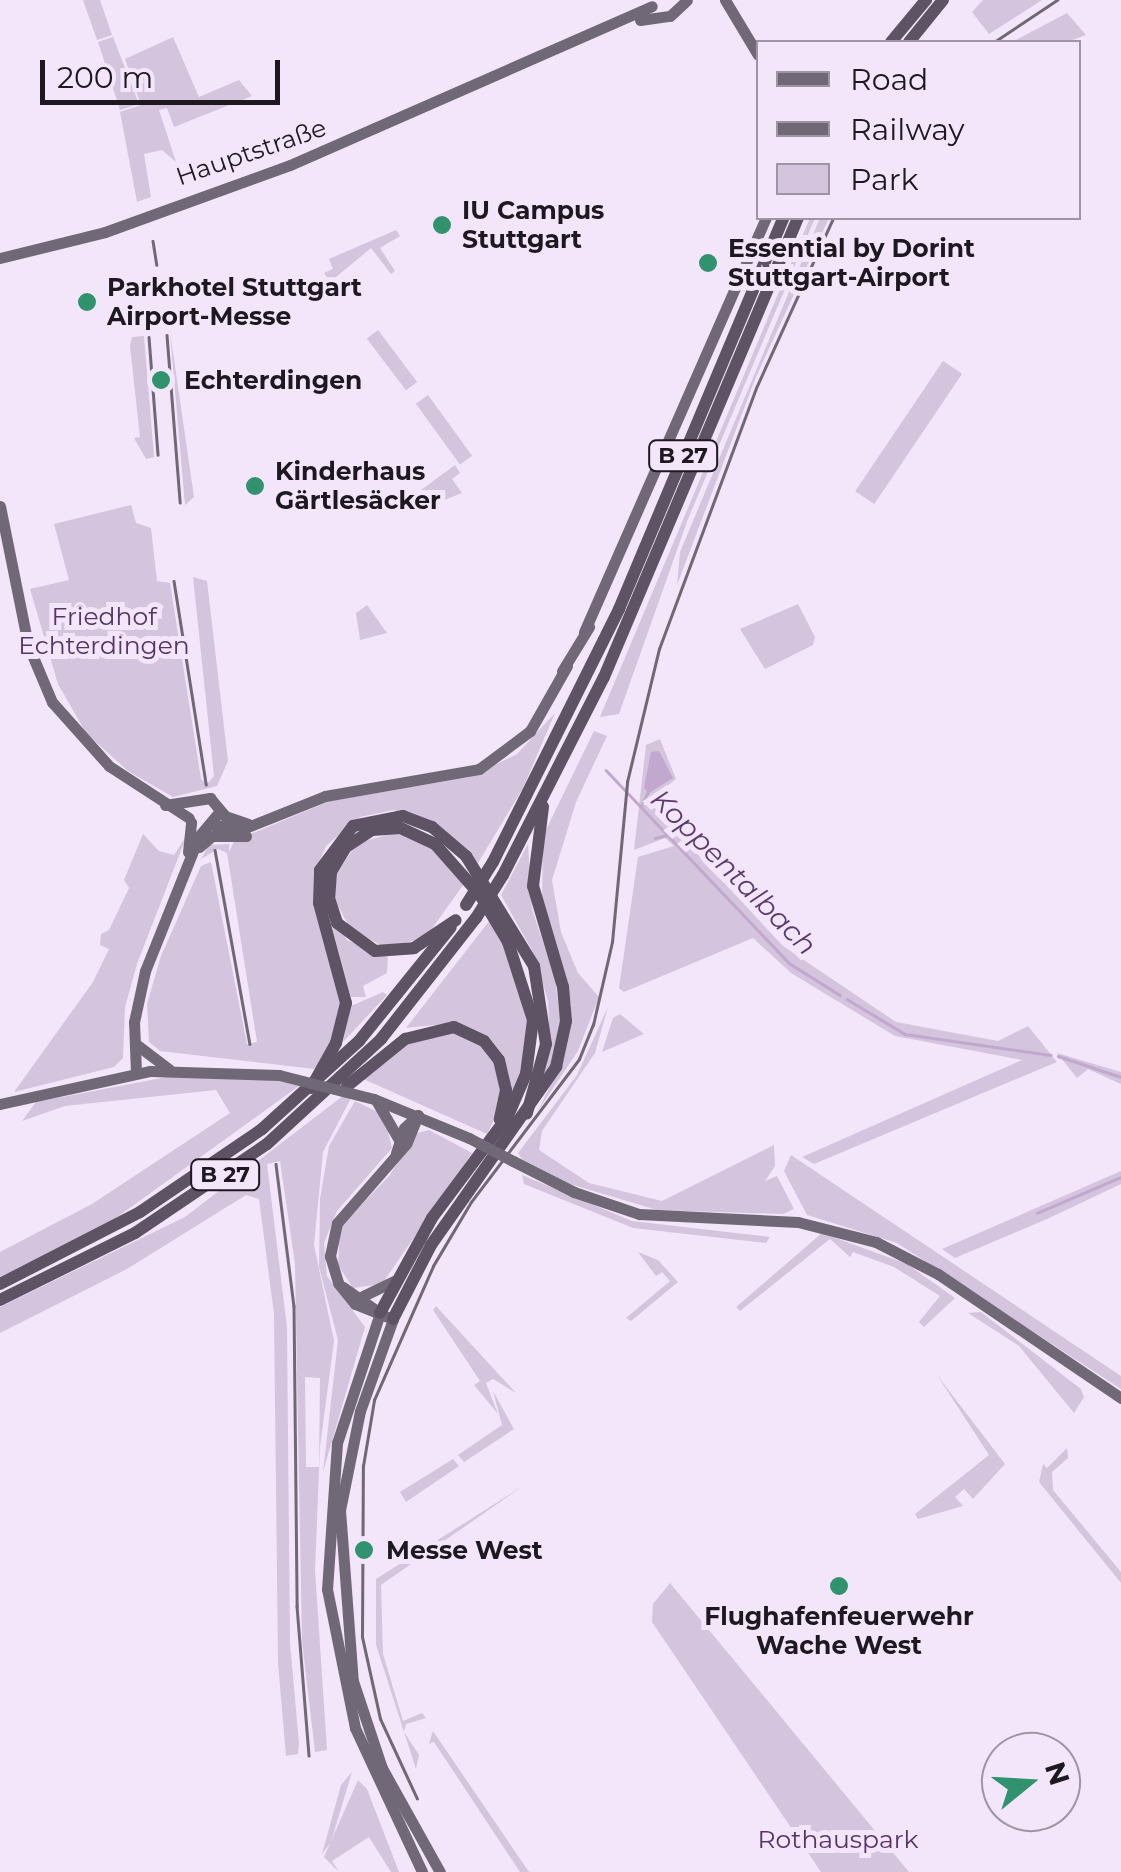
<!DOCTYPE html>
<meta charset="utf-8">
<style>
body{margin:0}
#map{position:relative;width:1121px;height:1872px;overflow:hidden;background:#f3e6fa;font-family:Montserrat,sans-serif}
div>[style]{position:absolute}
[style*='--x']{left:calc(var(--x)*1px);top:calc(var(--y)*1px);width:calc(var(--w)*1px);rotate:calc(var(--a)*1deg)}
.green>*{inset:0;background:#d4c4dd;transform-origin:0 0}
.water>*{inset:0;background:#c2a8cf}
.stream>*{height:2.5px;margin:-1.25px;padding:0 1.25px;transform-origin:1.25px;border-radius:1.25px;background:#c2a8cf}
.major>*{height:11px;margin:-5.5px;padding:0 5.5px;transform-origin:5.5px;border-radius:5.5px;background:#716877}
.highway>*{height:12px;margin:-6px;padding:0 6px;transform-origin:6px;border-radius:6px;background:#5e5364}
.tram>*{height:2.5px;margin:-1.25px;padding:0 1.25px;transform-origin:1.25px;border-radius:1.25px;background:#706874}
.rail>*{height:2.5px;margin:-1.25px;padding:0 1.25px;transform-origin:1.25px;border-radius:1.25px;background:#706874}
.major-bridge>*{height:11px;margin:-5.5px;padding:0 5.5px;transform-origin:5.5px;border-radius:5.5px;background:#716877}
.highway-bridge>*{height:12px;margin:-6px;padding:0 6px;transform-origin:6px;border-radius:6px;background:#5e5364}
.dots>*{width:28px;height:28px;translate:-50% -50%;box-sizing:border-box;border:5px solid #f3e6fa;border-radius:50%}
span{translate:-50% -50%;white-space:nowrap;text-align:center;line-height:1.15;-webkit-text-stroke:10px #f3e6fa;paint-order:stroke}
.shield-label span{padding:2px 8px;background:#f3e6fa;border:2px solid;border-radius:8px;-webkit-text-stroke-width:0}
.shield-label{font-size:22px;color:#1e1920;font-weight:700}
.street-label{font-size:25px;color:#1e1920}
.poi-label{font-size:25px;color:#1e1920;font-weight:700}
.left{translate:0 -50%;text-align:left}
.park-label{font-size:25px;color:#563467}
.water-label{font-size:28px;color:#5d3b6e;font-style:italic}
.legend{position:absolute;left:756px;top:40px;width:325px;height:180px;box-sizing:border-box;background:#f3e6fa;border:2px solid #9e94a3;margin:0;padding:12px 18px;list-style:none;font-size:30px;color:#1e1920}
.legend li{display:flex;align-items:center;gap:20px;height:50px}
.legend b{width:50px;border:2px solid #9e94a3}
.north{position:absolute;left:981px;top:1732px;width:100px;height:100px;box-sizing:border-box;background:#f3e6fa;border:2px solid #9e94a3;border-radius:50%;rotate:72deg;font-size:28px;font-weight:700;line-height:40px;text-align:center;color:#1e1920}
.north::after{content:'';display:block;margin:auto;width:35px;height:45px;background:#31936e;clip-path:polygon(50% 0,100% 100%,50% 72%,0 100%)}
.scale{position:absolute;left:40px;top:60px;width:240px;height:45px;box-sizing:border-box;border:5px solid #1e1920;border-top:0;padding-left:12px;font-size:30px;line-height:35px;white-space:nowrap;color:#1e1920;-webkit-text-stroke:8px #f3e6fa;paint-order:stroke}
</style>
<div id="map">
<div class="green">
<div style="clip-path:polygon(83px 0,100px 0,112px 35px,97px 40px)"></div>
<div style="clip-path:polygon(983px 0,1042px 0,989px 34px,972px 12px)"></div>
<div style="clip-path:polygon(1067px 13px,1086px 35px,1067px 42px,1012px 42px)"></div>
<div style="clip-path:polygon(113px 37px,139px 104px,120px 110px,98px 42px)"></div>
<div style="clip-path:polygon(173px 37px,199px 97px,239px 80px,252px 96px,174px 127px,167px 108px,159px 110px,176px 162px,162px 150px,144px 154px,151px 197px,137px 202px,120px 112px,141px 105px,125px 59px)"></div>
<div style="clip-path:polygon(810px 218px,815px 218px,688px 519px,619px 714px,600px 717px)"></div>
<div style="clip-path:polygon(820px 218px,829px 218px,756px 377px,677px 585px,680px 552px)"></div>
<div style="clip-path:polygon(396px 230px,400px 236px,380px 248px,395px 271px,391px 274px,371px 248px,330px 282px,324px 273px,333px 269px,329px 259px)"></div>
<div style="left:378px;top:330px;width:65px;height:14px;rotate:53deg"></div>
<div style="clip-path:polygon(170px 332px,194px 497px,185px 505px)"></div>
<div style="clip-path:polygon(144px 336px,154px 457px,146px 459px,134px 438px,140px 437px,130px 346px,132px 337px)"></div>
<div style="left:943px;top:361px;width:23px;height:157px;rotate:34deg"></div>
<div style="left:428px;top:395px;width:75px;height:15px;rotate:54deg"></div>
<div style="clip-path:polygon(455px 465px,460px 473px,452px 479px,462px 493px,414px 512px,406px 501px)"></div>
<div style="clip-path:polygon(131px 505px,136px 523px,151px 528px,157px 581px,170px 583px,201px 779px,207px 784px,214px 776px,193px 577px,207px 581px,228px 761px,217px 786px,173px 797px,128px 771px,86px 733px,58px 684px,30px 589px,69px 580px,54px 524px)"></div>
<div style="clip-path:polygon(798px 604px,815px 637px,813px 645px,765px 669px,740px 629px)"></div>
<div style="clip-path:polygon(367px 605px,387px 633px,360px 640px,356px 613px)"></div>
<div style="clip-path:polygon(555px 713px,523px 788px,478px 863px,439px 825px,394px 810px,360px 817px,326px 846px,315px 872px,339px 976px,341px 1023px,315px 1069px,160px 1051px,149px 1042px,147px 1004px,161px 956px,201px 866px,211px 862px,247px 1044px,257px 1042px,227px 853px,218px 849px,201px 859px,209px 845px,229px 844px,229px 852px,234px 841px,330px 801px,470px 777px,517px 754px)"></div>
<div style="clip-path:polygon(594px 731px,607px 736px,576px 802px,552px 880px,561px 932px,578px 973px,599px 997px,578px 1051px,537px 1112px,560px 1067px,571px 1005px,542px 899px,543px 836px)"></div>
<div style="clip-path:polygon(660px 739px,676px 779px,648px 801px,783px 946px,896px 1022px,998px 1041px,1028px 1026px,1057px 1062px,814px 1164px,802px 1157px,1022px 1060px,895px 1036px,791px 973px,753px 938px,624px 992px,619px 988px,638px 857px,674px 846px,665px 838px,634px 850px,646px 745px)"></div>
<div style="clip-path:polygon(398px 832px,435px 848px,466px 881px,426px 937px,388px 948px,352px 932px,334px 898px,334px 878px,357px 843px)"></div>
<div style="clip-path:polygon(143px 834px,159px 851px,174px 855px,187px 835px,137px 964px,125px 1007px,123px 1058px,114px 1067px,14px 1092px,93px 982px,109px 949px,100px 945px,101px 934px,109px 930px,129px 888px,124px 880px)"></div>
<div style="clip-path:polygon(528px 844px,532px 909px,555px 979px,561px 1023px,554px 1061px,541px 1085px,550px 1044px,548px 1001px,533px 952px,501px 895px)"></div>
<div style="clip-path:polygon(327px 908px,347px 940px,388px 957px,387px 973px,363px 986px,366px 997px,351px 997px)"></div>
<div style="clip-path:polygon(490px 920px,514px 965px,529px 1019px,523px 1071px,511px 1101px,504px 1063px,454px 1023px,406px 1028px)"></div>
<div style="clip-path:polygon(383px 992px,387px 995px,343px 1042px,351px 1006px)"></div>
<div style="clip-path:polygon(608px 1007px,595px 1053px,542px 1131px,539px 1150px,589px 1183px,662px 1201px,774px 1145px,775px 1166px,765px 1181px,777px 1176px,794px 1209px,783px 1214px,657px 1210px,570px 1184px,522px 1159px,518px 1153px,577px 1075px)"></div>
<div style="clip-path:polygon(620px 1014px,644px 1034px,602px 1052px,613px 1018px)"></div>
<div style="clip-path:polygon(448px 1029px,484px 1046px,495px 1061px,502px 1104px,487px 1134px,361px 1078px,397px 1048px)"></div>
<div style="clip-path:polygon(1057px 1053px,1121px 1072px,1121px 1084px,1088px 1069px,1077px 1078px)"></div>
<div style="clip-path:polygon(167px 1077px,264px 1077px,299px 1086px,113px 1220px,0 1277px,0 1252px,92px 1204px,230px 1113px,216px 1090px,65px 1106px,22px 1121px,36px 1102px)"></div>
<div style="clip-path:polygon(evenodd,344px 1095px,351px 1098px,323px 1152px,314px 1245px,334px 1341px,320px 1447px,315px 1570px,327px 1750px,315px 1752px,302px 1641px,295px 1264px,280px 1161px,267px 1164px,287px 1327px,290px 1643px,299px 1743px,298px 1754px,286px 1756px,278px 1663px,274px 1314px,259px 1199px,246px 1195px,127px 1269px,0 1333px,0 1307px,185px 1217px,344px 1095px,305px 1377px,320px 1378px,319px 1467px,306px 1467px,305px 1377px)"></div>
<div style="clip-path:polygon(355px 1101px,384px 1115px,392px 1148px,337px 1211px,324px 1243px,327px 1276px,365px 1327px,323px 1472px,338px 1340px,319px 1267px,320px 1199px,329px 1146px)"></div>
<div style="clip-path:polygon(429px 1130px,472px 1153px,382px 1284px,353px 1288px,338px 1265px,340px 1227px,389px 1176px,417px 1133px)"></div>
<div style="clip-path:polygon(791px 1155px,1121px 1376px,1121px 1389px,897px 1243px,807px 1215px,784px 1171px)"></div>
<div style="clip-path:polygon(1121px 1171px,1121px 1184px,1047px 1219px,955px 1258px,942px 1249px)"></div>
<div style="clip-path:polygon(522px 1175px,632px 1221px,770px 1237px,766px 1243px,633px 1228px,524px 1184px)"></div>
<div style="clip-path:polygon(822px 1233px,907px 1264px,955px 1298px,924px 1327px,919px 1322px,940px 1296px,894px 1267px,853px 1252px,850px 1257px,830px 1239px,740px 1311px,736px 1307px)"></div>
<div style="clip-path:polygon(638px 1252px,658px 1260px,678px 1282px,631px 1321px,626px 1318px,670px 1281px,662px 1272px,656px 1276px)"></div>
<div style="clip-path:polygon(436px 1306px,516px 1393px,493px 1379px,486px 1383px,498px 1414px,474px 1385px,480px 1381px,433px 1310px)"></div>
<div style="clip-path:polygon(981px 1312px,1081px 1389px,1084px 1397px,1074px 1413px,1019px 1346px,968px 1313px)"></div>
<div style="clip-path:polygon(937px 1375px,1005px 1464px,973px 1499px,964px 1489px,955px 1497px,963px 1506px,918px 1519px,915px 1514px,989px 1455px)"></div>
<div style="clip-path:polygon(493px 1391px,514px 1429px,464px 1462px,458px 1455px,502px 1425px)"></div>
<div style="clip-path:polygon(1067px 1448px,1068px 1458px,1052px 1472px,1053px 1490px,1121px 1572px,1121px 1583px,1039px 1482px,1043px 1464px,1047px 1468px)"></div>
<div style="clip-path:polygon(453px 1459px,459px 1466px,406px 1502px,400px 1492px)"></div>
<div style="clip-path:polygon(523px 1486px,381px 1585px,383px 1654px,403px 1721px,422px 1713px,426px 1718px,406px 1724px,404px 1732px,419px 1755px,416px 1769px,376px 1645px,376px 1579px)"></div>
<div style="clip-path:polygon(670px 1583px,781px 1717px,909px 1872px,821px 1872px,652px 1622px,653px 1604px)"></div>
<div style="clip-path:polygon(433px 1731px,529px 1872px,520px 1872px,434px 1742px,429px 1744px)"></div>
<div style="clip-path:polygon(352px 1772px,331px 1842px,322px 1854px,341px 1785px)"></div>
<div style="clip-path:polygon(358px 1780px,367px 1789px,399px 1872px,391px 1872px,369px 1837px,332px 1861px,339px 1872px,324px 1857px)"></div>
</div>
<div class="water">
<div style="clip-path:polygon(659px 751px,673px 778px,649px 793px,644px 788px,651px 752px)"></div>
</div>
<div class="stream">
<div style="--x:606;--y:770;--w:266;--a:46.5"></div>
<div style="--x:789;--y:963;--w:60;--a:32.1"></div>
<div style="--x:641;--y:807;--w:17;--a:-66"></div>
<div style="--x:655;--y:838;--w:12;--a:-14"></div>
<div style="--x:847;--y:999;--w:68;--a:31.1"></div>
<div style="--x:905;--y:1034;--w:147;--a:8.2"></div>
<div style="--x:1058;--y:1056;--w:66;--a:18.4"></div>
<div style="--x:1037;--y:1213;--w:91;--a:-23.2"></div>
</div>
<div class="major">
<div style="--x:725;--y:0;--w:64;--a:59"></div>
<div style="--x:640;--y:20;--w:30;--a:-8"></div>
<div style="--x:670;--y:16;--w:23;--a:-43"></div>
<div style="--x:0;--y:258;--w:108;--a:-13.9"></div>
<div style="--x:105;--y:232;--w:197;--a:-19.9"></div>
<div style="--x:290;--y:165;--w:395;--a:-23.7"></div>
<div style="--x:0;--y:506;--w:142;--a:78.6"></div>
<div style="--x:28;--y:645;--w:62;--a:67.2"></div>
<div style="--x:52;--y:702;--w:86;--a:48.3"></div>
<div style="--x:109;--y:766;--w:95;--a:33"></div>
<div style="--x:584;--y:632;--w:452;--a:-66.3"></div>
<div style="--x:562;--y:671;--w:52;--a:-58.5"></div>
<div style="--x:165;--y:805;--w:46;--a:-8.8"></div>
<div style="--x:210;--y:798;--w:23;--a:50"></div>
<div style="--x:225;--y:816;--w:24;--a:19"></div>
<div style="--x:213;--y:825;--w:32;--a:5"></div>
<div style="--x:245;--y:828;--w:86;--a:-21.8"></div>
<div style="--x:325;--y:796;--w:156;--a:-9.9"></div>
<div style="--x:479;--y:769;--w:64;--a:-36.7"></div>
<div style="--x:530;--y:731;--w:75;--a:-60.4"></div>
<div style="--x:199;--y:847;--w:17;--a:-40"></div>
<div style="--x:212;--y:836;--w:34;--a:0"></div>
<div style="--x:188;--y:852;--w:30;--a:-84"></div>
<div style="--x:137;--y:1045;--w:40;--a:37"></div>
<div style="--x:136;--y:1073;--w:51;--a:-92.2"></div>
<div style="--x:134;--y:1022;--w:52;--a:-77.8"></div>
<div style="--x:145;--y:971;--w:145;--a:-68.2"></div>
<div style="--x:199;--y:836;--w:33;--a:-50"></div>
<div style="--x:374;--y:1099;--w:103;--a:22.3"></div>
<div style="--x:377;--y:1102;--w:44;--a:59.9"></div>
<div style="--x:0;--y:1104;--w:154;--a:-12.4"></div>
<div style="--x:150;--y:1071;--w:129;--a:1.8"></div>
<div style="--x:418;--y:1115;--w:31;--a:112"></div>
<div style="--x:406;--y:1144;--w:105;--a:131.1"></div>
<div style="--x:337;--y:1223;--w:34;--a:102"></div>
<div style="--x:330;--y:1256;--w:28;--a:73"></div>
<div style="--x:338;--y:1283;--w:27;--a:51"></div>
<div style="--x:355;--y:1304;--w:41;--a:21.5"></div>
<div style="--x:393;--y:1319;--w:98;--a:109.7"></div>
<div style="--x:360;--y:1411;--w:101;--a:101.4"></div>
<div style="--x:340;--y:1510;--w:171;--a:85.7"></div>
<div style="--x:353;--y:1681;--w:92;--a:71.6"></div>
<div style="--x:382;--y:1768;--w:119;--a:60.9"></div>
<div style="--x:396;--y:1153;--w:26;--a:-72"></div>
<div style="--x:404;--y:1128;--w:19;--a:-43"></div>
<div style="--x:513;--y:1161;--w:68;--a:26.9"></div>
<div style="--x:574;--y:1192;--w:69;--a:18.7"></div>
<div style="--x:639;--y:1214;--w:159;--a:2.9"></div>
<div style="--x:798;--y:1222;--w:81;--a:14.4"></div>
<div style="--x:876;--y:1242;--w:70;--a:27.3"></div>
<div style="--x:938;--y:1274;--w:221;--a:34.1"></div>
<div style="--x:343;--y:1287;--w:45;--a:35.1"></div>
<div style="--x:363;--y:1296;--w:34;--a:-26"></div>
<div style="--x:380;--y:1313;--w:137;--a:108.3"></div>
<div style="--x:337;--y:1443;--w:146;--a:93.9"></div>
<div style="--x:327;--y:1589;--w:142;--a:78.6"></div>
<div style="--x:355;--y:1728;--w:159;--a:65"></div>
</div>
<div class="highway">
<div style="--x:891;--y:42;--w:55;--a:-50.2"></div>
<div style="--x:909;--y:42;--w:54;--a:-51"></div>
<div style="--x:493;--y:862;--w:283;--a:-63.5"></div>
<div style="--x:619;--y:609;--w:424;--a:-67.2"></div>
<div style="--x:503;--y:875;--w:222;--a:-63"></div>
<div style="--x:604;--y:677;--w:498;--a:-67.1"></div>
<div style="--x:347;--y:1086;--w:75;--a:-39"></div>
<div style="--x:405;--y:1039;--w:50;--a:-13.8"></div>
<div style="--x:454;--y:1027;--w:33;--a:25"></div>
<div style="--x:484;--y:1041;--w:24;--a:52"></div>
<div style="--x:499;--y:1060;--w:31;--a:77"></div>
<div style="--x:506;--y:1090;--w:30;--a:102"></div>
<div style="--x:311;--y:1088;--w:51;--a:-60.9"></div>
<div style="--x:336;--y:1043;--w:41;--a:-76"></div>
<div style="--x:346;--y:1003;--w:104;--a:-105.1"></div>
<div style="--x:319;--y:903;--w:33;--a:-88"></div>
<div style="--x:320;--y:870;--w:55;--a:-53.1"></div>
<div style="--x:353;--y:826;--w:51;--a:-11.3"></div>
<div style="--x:403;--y:816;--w:31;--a:21"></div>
<div style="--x:432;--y:827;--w:45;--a:40.5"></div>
<div style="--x:466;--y:856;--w:129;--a:58.3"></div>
<div style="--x:534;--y:966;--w:79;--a:81.3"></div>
<div style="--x:546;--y:1044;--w:72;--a:105.4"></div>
<div style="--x:0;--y:1284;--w:157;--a:-27.2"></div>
<div style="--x:140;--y:1212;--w:148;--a:-34.2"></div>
<div style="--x:262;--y:1129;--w:131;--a:-42.2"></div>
<div style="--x:359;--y:1041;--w:146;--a:-51.1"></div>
<div style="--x:0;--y:1300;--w:151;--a:-26.4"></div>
<div style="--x:135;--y:1233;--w:159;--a:-34"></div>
<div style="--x:267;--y:1144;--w:155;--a:-42.6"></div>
<div style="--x:381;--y:1039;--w:154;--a:-51.9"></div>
<div style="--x:380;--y:1313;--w:108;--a:-61.3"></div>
<div style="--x:432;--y:1218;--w:127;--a:-53.3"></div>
<div style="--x:508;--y:1116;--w:46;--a:-66.8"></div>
<div style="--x:526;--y:1074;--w:54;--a:-82.6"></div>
<div style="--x:533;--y:1020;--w:82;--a:-107.8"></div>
<div style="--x:508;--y:942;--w:55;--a:-120.8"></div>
<div style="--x:480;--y:895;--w:68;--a:-131.4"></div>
<div style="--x:435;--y:844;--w:38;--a:-155"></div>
<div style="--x:400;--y:828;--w:28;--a:176"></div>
<div style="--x:372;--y:830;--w:31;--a:147"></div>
<div style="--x:346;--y:847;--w:29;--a:121"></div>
<div style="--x:331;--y:872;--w:26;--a:94"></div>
<div style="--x:329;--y:898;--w:26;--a:72"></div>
<div style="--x:337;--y:923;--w:47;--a:36.4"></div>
<div style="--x:375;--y:951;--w:39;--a:-4"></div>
<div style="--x:414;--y:948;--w:50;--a:-33.7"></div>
<div style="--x:393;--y:1319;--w:83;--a:-62.8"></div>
<div style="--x:431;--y:1245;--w:218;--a:-54.9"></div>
<div style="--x:556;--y:1067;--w:47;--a:-77.7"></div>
<div style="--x:566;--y:1021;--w:34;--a:-95"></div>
<div style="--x:563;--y:987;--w:105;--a:-106.5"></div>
<div style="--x:533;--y:886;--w:80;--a:-82.8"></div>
</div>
<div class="tram">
<div style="--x:994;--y:42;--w:76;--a:-33.7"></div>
<div style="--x:417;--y:1799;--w:88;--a:-114.8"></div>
<div style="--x:380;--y:1719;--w:84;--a:-102.4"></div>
<div style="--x:362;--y:1637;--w:171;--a:-89.7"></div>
<div style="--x:363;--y:1466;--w:67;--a:-80.5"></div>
<div style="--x:374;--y:1400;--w:146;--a:-66.2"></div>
<div style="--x:433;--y:1266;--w:74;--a:-59.3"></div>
<div style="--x:471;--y:1202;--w:179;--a:-52.9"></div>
<div style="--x:579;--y:1059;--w:37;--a:-68"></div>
<div style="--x:593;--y:1025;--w:85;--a:-77.1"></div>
<div style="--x:612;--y:942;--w:161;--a:-84.6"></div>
<div style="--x:627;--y:782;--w:137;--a:-76.5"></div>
<div style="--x:659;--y:649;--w:278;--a:-69.6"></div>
<div style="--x:756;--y:388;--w:187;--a:-65.6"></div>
</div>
<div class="rail">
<div style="--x:153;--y:241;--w:24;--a:81"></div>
<div style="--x:167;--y:335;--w:168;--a:85.5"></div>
<div style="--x:149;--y:337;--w:118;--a:85.6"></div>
<div style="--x:174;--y:581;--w:206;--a:81"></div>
<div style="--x:215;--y:850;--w:197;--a:79.8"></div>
<div style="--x:276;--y:1164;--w:143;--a:82.8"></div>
<div style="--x:294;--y:1306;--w:300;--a:89.4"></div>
<div style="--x:297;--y:1606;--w:150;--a:85.4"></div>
</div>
<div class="major-bridge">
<div style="--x:279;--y:1075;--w:98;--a:14.2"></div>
<div style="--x:469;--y:1138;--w:50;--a:27.6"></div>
</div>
<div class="highway-bridge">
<div style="--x:466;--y:905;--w:51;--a:-57.9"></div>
<div style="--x:476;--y:918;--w:51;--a:-57.9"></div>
</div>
<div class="dots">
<div style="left:442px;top:225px;background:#31936e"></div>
<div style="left:708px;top:263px;background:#31936e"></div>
<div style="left:87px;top:302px;background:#31936e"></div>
<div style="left:161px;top:380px;background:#31936e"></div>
<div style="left:255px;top:486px;background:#31936e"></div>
<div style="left:364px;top:1550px;background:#31936e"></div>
<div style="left:839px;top:1586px;background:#31936e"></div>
</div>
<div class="shield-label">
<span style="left:683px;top:456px">B 27</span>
<span style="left:225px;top:1175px">B 27</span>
</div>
<div class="street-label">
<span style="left:251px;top:152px;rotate:-19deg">Hauptstraße</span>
</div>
<div class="poi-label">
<span class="left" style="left:462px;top:225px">IU Campus<br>Stuttgart</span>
<span class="left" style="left:728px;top:263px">Essential by Dorint<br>Stuttgart-Airport</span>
<span class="left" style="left:107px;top:302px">Parkhotel Stuttgart<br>Airport-Messe</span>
<span class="left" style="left:184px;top:380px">Echterdingen</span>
<span class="left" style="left:275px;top:486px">Kinderhaus<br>Gärtlesäcker</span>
<span class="left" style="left:386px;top:1550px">Messe West</span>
<span style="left:839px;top:1631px">Flughafenfeuerwehr<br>Wache West</span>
</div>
<div class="park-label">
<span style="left:104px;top:631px">Friedhof<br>Echterdingen</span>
<span style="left:838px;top:1839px">Rothauspark</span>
</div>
<div class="water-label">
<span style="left:734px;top:872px;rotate:45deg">Koppentalbach</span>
</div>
<ul class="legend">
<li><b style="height:12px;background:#716877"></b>Road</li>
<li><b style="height:12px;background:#706874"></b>Railway</li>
<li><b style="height:28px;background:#d4c4dd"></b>Park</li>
</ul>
<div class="north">N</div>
<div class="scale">200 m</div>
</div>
